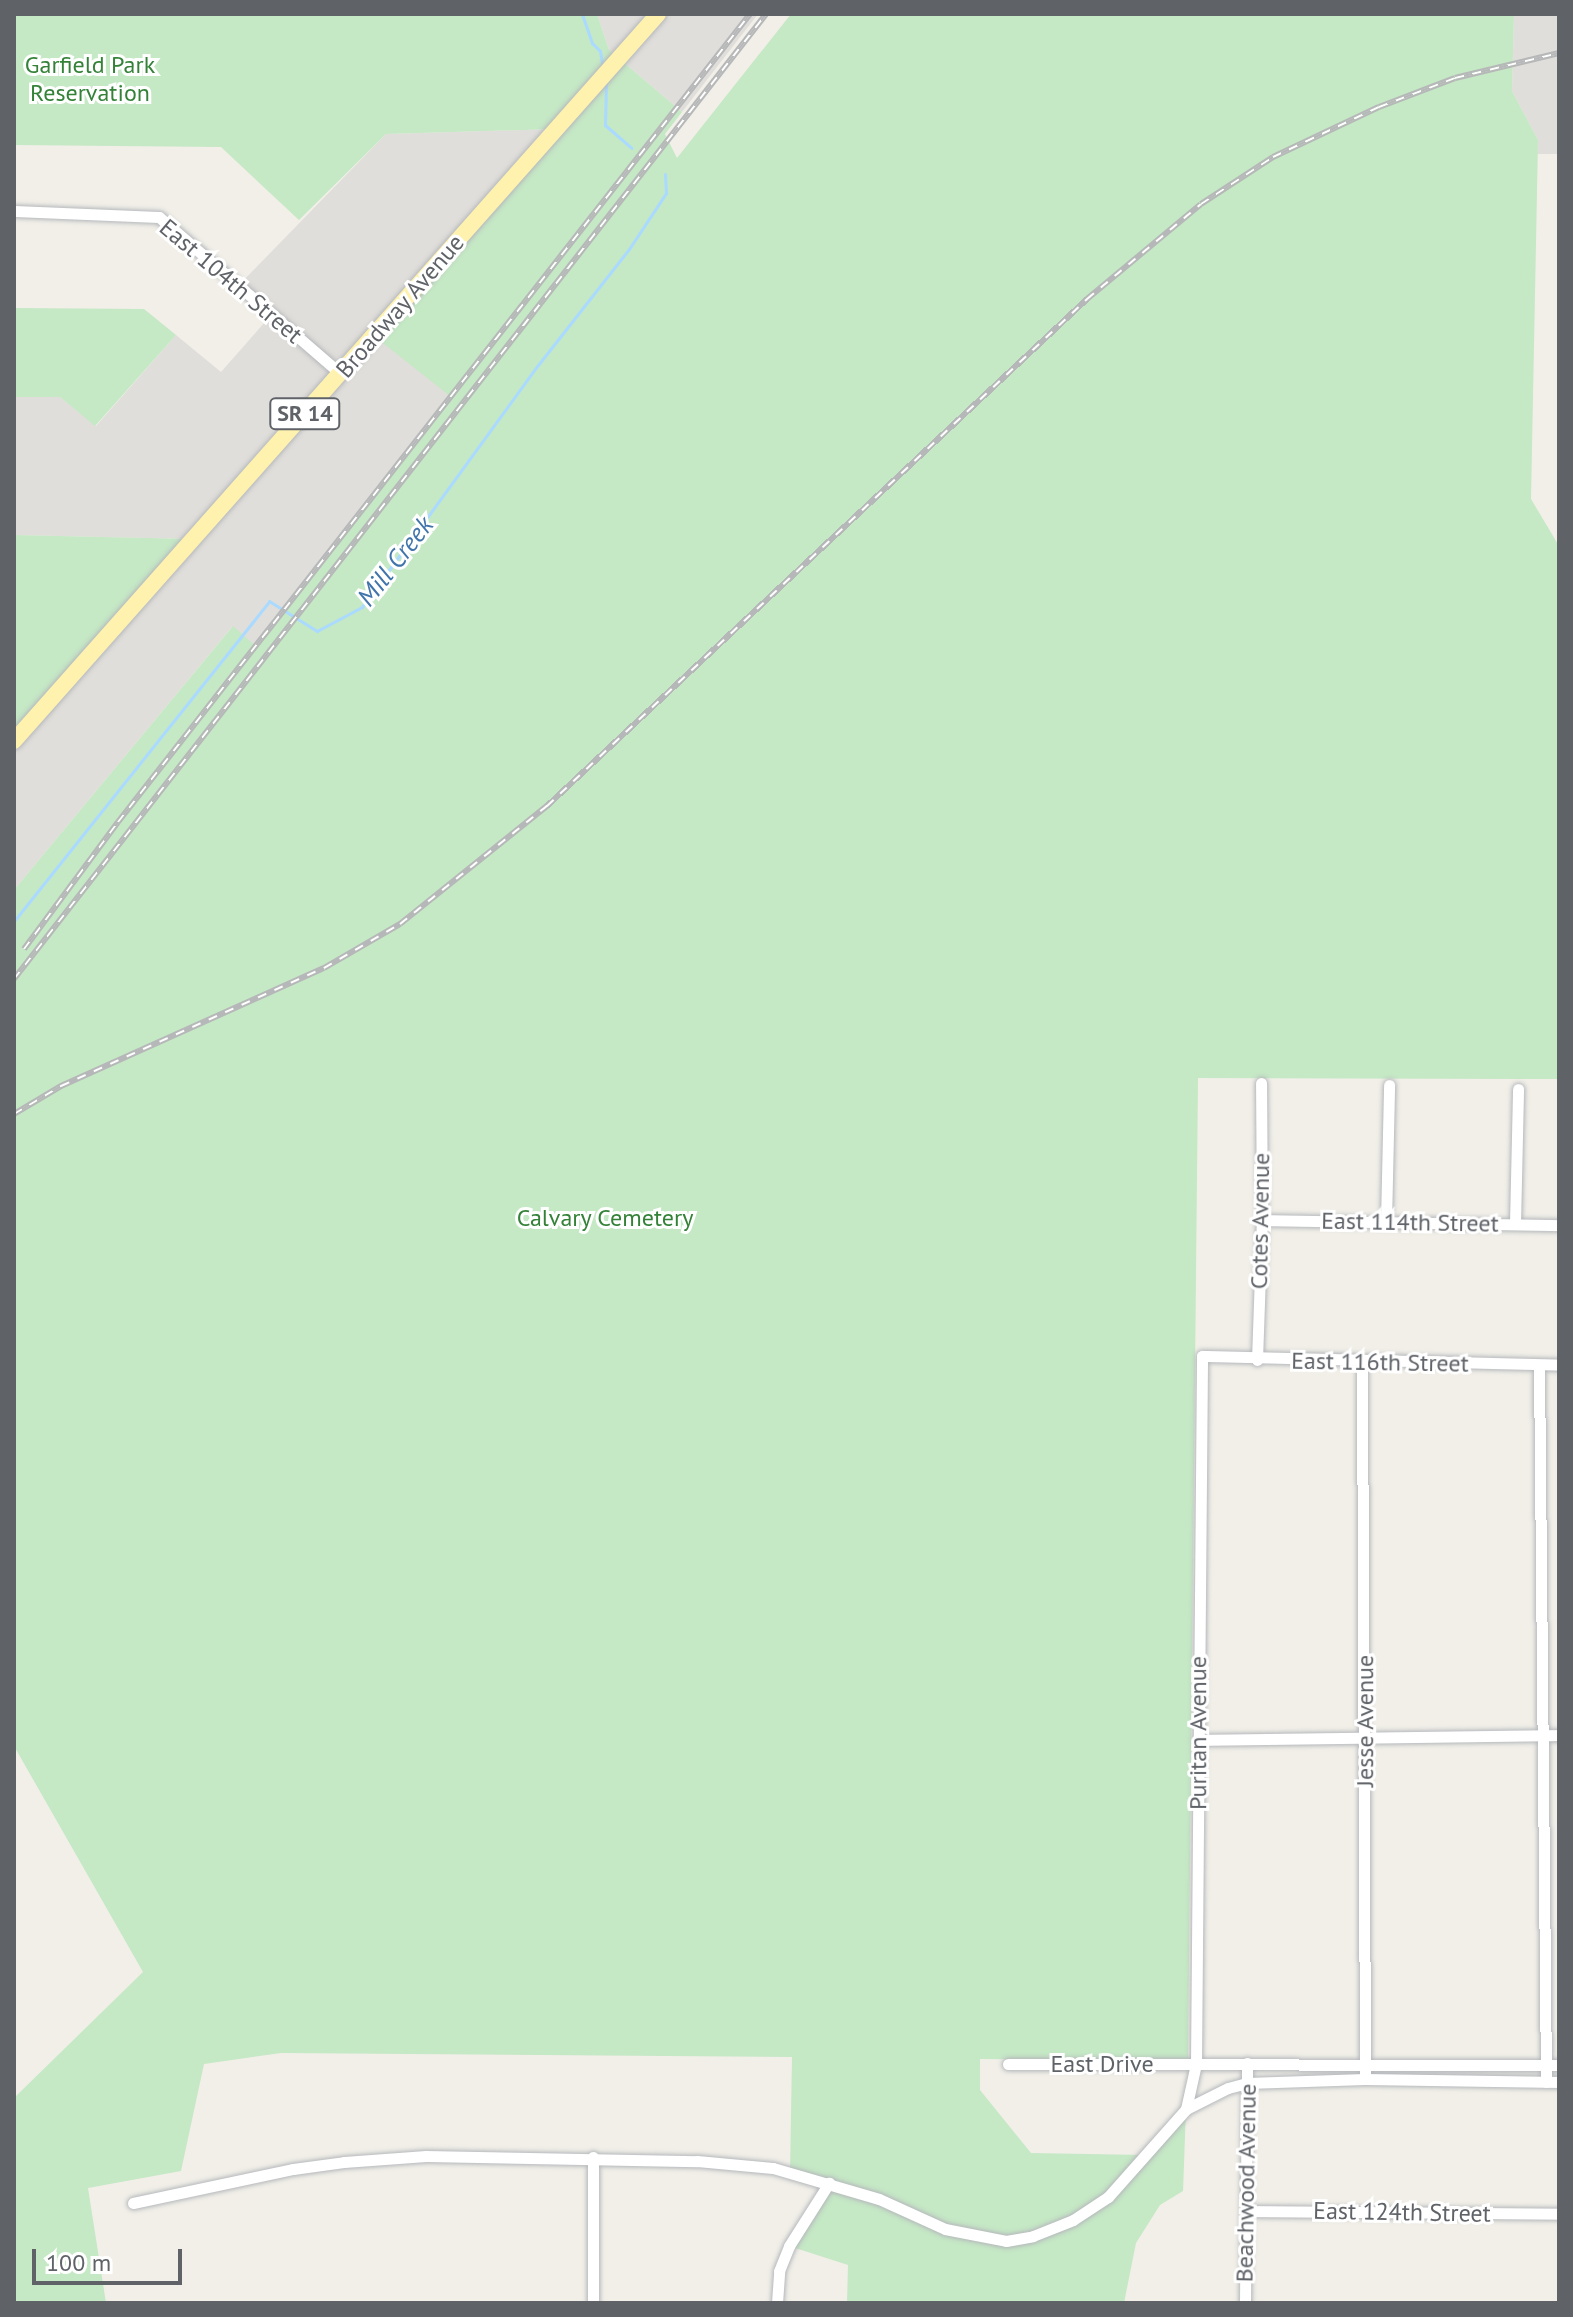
<!DOCTYPE html>
<style>
body{margin:0}
#map{position:relative;width:1573px;height:2317px;overflow:hidden;background:#f1efe8;font-family:"PT Sans",sans-serif}
div>[style]{position:absolute}
[style*='--x']{left:calc(var(--x)*1px);top:calc(var(--y)*1px);width:calc(var(--w)*1px);rotate:calc(var(--a)*1deg)}
.industrial>*{inset:0;background:#e0deda}
.green>*{inset:0;background:#c5e8c5}
.stream>*{height:3px;margin:-1.5px;padding:0 1.5px;transform-origin:1.5px;border-radius:1.5px;background:#aadaff}
.roads{filter:drop-shadow(0 0 2px #b5b8bc) drop-shadow(0 0 2px #b5b8bc)}
.minor>*{height:11px;margin:-5.5px;padding:0 5.5px;transform-origin:5.5px;border-radius:5.5px;background:#fff}
.primary>*{height:16px;margin:-8px;padding:0 8px;transform-origin:8px;border-radius:8px;background:#fff2af}
.rail>*{height:6px;margin-top:-3px;transform-origin:0;background:repeating-linear-gradient(90deg,#fff 0 9px,#b6b7b8 0 18px);box-sizing:border-box;border-block:2px solid #b6b7b8}
span{translate:-50% -50%;white-space:nowrap;text-align:center;line-height:1.15;-webkit-text-stroke:6px #fff;paint-order:stroke}
.shield-label span{padding:2px 6px;background:#fff;border:2px solid;border-radius:6px;-webkit-text-stroke-width:0}
.shield-label{font-size:22px;color:#5f6368;font-weight:700}
.park-label{font-size:24px;color:#348238}
.street-label{font-size:24px;color:#5f6368}
.water-label{font-size:26px;color:#4174aa;font-style:italic}
.frame{position:absolute;inset:0;border:16px solid #5f6368;pointer-events:none}
.scale{position:absolute;left:32px;top:2249px;width:150px;height:36px;box-sizing:border-box;border:4px solid #5f6368;border-top:0;padding-left:10px;font-size:24px;line-height:28px;white-space:nowrap;color:#5f6368;-webkit-text-stroke:6px #fff;paint-order:stroke}
</style>
<div id="map">
<div class="industrial">
<div style="clip-path:polygon(597px 14px,758px 14px,682px 112px,609px 50px)"></div>
<div style="clip-path:polygon(1514px 14px,1559px 14px,1559px 154px,1537px 154px,1538px 140px,1512px 91px)"></div>
<div style="clip-path:polygon(556px 129px,571px 254px,261px 651px,232px 627px,14px 890px,14px 741px,191px 539px,14px 535px,14px 397px,60px 397px,96px 426px,176px 335px,221px 372px,272px 314px,239px 285px,386px 134px)"></div>
</div>
<div class="green">
<div style="clip-path:polygon(14px 14px,597px 14px,609px 50px,682px 112px,665px 134px,677px 158px,791px 14px,1514px 14px,1512px 91px,1538px 140px,1531px 499px,1559px 546px,1559px 1079px,1198px 1078px,1188px 2060px,980px 2059px,980px 2090px,1031px 2153px,1145px 2155px,1186px 2109px,1183px 2191px,1160px 2205px,1136px 2243px,1124px 2303px,847px 2303px,848px 2265px,789px 2246px,829px 2183px,790px 2173px,792px 2057px,281px 2053px,204px 2064px,181px 2171px,88px 2188px,106px 2303px,14px 2303px,14px 2098px,143px 1972px,14px 1746px,14px 890px,233px 626px,257px 647px,451px 397px,374px 336px,555px 129px,386px 134px,299px 220px,221px 147px,14px 145px)"></div>
<div style="clip-path:polygon(14px 308px,144px 309px,176px 335px,95px 426px,60px 397px,14px 397px)"></div>
<div style="clip-path:polygon(14px 535px,192px 539px,14px 741px)"></div>
</div>
<div class="stream">
<div style="--x:582;--y:14;--w:31;--a:71"></div>
<div style="--x:592;--y:43;--w:11;--a:45"></div>
<div style="--x:600;--y:51;--w:18;--a:81"></div>
<div style="--x:606;--y:84;--w:41;--a:91.4"></div>
<div style="--x:605;--y:125;--w:35;--a:41"></div>
<div style="--x:14;--y:921;--w:409;--a:-51.4"></div>
<div style="--x:269;--y:601;--w:57;--a:32"></div>
<div style="--x:317;--y:631;--w:51;--a:-28.1"></div>
<div style="--x:362;--y:607;--w:299;--a:-54"></div>
<div style="--x:538;--y:365;--w:147;--a:-51.9"></div>
<div style="--x:629;--y:249;--w:67;--a:-56.5"></div>
<div style="--x:666;--y:193;--w:19;--a:-93"></div>
</div>
<div class="roads">
<div class="minor">
<div style="--x:14;--y:211;--w:145;--a:2.4"></div>
<div style="--x:159;--y:217;--w:240;--a:40.8"></div>
<div style="--x:1262;--y:1220;--w:297;--a:1"></div>
<div style="--x:1386;--y:1222;--w:137;--a:-88.7"></div>
<div style="--x:1515;--y:1224;--w:135;--a:-88.7"></div>
<div style="--x:1257;--y:1360;--w:140;--a:-88"></div>
<div style="--x:1262;--y:1220;--w:137;--a:-90.4"></div>
<div style="--x:1362;--y:1362;--w:717;--a:89.76"></div>
<div style="--x:1539;--y:1365;--w:717;--a:89.44"></div>
<div style="--x:1198;--y:1740;--w:361;--a:-0.8"></div>
<div style="--x:1008;--y:2064;--w:551;--a:0.1"></div>
<div style="--x:1186;--y:2109;--w:46;--a:-77.5"></div>
<div style="--x:1196;--y:2064;--w:708;--a:-89.51"></div>
<div style="--x:1202;--y:1356;--w:357;--a:1.4"></div>
<div style="--x:593;--y:2157;--w:146;--a:90"></div>
<div style="--x:133;--y:2203;--w:164;--a:-12"></div>
<div style="--x:293;--y:2169;--w:51;--a:-7.8"></div>
<div style="--x:344;--y:2162;--w:82;--a:-4.2"></div>
<div style="--x:426;--y:2156;--w:271;--a:1.1"></div>
<div style="--x:697;--y:2161;--w:76;--a:5.3"></div>
<div style="--x:773;--y:2168;--w:110;--a:16.3"></div>
<div style="--x:879;--y:2199;--w:72;--a:24.4"></div>
<div style="--x:945;--y:2229;--w:62;--a:11.1"></div>
<div style="--x:1006;--y:2241;--w:27;--a:-10"></div>
<div style="--x:1033;--y:2236;--w:43;--a:-21.8"></div>
<div style="--x:1073;--y:2220;--w:42;--a:-33.3"></div>
<div style="--x:1108;--y:2197;--w:118;--a:-48.4"></div>
<div style="--x:1186;--y:2109;--w:47;--a:-26.6"></div>
<div style="--x:1228;--y:2088;--w:20;--a:-15"></div>
<div style="--x:1247;--y:2083;--w:118;--a:-1.9"></div>
<div style="--x:1365;--y:2079;--w:194;--a:0.9"></div>
<div style="--x:1246;--y:2211;--w:313;--a:0.5"></div>
<div style="--x:777;--y:2303;--w:32;--a:-86"></div>
<div style="--x:779;--y:2271;--w:27;--a:-68"></div>
<div style="--x:789;--y:2246;--w:75;--a:-57.6"></div>
<div style="--x:1245;--y:2303;--w:240;--a:-89.5"></div>
</div>
<div class="primary">
<div style="--x:14;--y:741;--w:971;--a:-48.46"></div>
</div>
</div>
<div class="rail">
<div style="--x:24;--y:949;--w:158;--a:-53.5"></div>
<div style="--x:118;--y:822;--w:1026;--a:-51.97"></div>
<div style="--x:14;--y:979;--w:1223;--a:-52.07"></div>
<div style="--x:14;--y:1114;--w:55;--a:-30.8"></div>
<div style="--x:61;--y:1086;--w:288;--a:-24.2"></div>
<div style="--x:324;--y:968;--w:88;--a:-30.1"></div>
<div style="--x:400;--y:924;--w:189;--a:-38.8"></div>
<div style="--x:547;--y:806;--w:741;--a:-43.19"></div>
<div style="--x:1087;--y:299;--w:148;--a:-39.8"></div>
<div style="--x:1201;--y:204;--w:86;--a:-33.1"></div>
<div style="--x:1273;--y:157;--w:117;--a:-25.3"></div>
<div style="--x:1379;--y:107;--w:81;--a:-20.9"></div>
<div style="--x:1455;--y:78;--w:107;--a:-13.5"></div>
</div>
<div class="shield-label">
<span style="left:305px;top:414px">SR 14</span>
</div>
<div class="park-label">
<span style="left:90px;top:79px">Garfield Park<br>Reservation</span>
<span style="left:605px;top:1218px">Calvary Cemetery</span>
</div>
<div class="street-label">
<span style="left:231px;top:281px;rotate:40deg">East 104th Street</span>
<span style="left:400px;top:306px;rotate:-49deg">Broadway Avenue</span>
<span style="left:1260px;top:1221px;rotate:-89deg">Cotes Avenue</span>
<span style="left:1410px;top:1222px;rotate:1deg">East 114th Street</span>
<span style="left:1380px;top:1362px;rotate:1deg">East 116th Street</span>
<span style="left:1365px;top:1721px;rotate:-90deg">Jesse Avenue</span>
<span style="left:1198px;top:1733px;rotate:-90deg">Puritan Avenue</span>
<span style="left:1102px;top:2064px">East Drive</span>
<span style="left:1246px;top:2183px;rotate:-89deg">Beachwood Avenue</span>
<span style="left:1402px;top:2212px;rotate:1deg">East 124th Street</span>
</div>
<div class="water-label">
<span style="left:395px;top:561px;rotate:-52deg">Mill Creek</span>
</div>
<div class="frame"></div>
<div class="scale">100 m</div>
</div>
